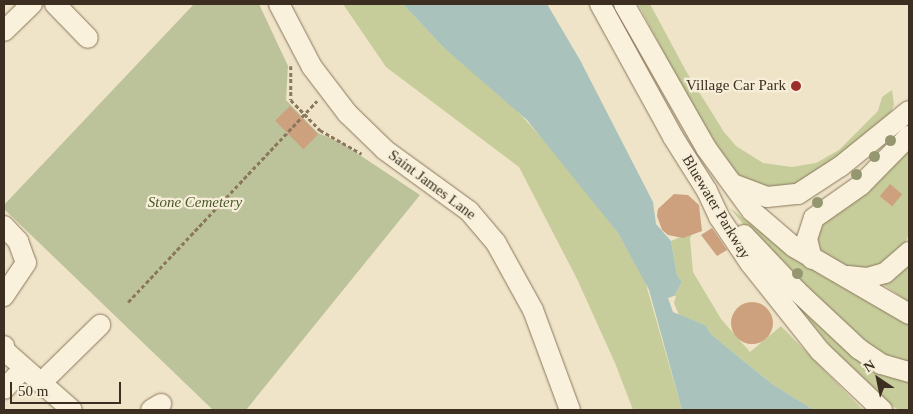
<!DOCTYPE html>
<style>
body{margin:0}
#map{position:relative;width:913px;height:414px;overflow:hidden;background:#efe4c8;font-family:"Times New Roman",serif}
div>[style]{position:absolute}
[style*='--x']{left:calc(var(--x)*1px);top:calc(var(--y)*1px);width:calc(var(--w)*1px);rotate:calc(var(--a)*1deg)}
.green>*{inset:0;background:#c6cd9b}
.cemetery>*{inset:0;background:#bcc39a}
.water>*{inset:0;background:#a9c3bc}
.building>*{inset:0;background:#cda17e;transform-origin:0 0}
.round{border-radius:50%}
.path>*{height:2.5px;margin-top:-1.25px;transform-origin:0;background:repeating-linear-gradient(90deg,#8b775d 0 4px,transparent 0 6.5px)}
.roads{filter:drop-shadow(0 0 1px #8b775d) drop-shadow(0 0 1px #8b775d)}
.minor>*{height:20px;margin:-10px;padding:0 10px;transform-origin:10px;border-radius:10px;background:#f9f1dc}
.trees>*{width:11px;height:11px;margin:-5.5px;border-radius:50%;background:#94976f}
.dots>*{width:14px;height:14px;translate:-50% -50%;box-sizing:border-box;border:2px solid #f6eed8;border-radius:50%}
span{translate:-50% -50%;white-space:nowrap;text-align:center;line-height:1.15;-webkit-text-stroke:4.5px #f6eed8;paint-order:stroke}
.poi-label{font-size:15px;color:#3c2e20}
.right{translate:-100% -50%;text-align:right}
.street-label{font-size:15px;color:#3c2e20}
.park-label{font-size:15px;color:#4a5827;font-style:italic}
.frame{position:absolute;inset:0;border:5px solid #3c2e20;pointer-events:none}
.north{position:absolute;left:853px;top:354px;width:50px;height:50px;-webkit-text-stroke:4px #f6eed8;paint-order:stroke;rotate:326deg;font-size:14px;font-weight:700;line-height:20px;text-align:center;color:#3c2e20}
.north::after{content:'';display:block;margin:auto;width:18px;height:22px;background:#3c2e20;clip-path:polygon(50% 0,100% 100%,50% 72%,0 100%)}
.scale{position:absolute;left:10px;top:382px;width:111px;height:22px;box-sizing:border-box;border:2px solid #3c2e20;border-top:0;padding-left:6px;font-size:15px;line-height:18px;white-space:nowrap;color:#3c2e20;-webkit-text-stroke:4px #f6eed8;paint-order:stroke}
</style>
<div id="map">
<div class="green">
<div style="clip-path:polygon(343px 4px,403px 4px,444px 48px,509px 102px,563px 161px,618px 233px,645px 281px,682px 410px,633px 410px,615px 363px,577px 279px,519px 167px,386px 67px)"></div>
<div style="clip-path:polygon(638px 4px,650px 4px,686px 71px,724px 132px,736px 146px,763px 163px,792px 167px,816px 163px,839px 150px,878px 111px,882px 97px,892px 90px,894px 105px,889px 117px,839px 162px,785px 192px,747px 183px,730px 167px,682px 87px)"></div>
<div style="clip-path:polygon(evenodd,909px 142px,909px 233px,904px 246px,879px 267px,852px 270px,819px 253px,815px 227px,909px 142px,901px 194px,891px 206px,880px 196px,901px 194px)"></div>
<div style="clip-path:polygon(730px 208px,796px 258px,909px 320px,909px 365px,881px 357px,757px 241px)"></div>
<div style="clip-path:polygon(693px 232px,690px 238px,693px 272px,721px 319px,750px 352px,781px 326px,863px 410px,814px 410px,772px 384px,712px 335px,705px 325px,679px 315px,674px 303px,676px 296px,674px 296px,682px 282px,677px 275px,671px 241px)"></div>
<div style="clip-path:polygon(909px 263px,909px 299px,907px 301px,881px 283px)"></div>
<div style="clip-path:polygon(776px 280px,909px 378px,909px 410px,899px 410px,889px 404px,838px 356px)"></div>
</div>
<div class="cemetery">
<div style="clip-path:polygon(194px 4px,259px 4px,288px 66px,286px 100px,318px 133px,340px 142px,420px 195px,246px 410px,213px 410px,4px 209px,4px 205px)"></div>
</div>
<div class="water">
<div style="clip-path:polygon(403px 4px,547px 4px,580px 60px,653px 202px,656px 224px,671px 241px,677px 275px,682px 282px,674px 296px,668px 298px,673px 312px,705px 325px,712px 335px,772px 384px,814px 410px,682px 410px,649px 290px,618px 233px,527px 120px,444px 48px)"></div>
</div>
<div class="building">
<div style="left:290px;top:106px;width:40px;height:21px;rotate:45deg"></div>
<div style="left:890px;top:184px;width:16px;height:16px;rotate:40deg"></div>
<div style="clip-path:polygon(674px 194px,688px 195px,699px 205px,702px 231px,683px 238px,668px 235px,662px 230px,657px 216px,658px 209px)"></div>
<div style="clip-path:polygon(712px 228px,727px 250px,717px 256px,701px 235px)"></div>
<div class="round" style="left:731px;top:302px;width:42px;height:42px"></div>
</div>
<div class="path">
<div style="--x:291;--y:66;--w:34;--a:90"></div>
<div style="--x:291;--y:100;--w:42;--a:46"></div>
<div style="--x:320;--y:130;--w:48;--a:29.7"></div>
<div style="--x:128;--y:302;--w:276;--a:-46.8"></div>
</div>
<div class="roads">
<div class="minor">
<div style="--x:55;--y:4;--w:47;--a:45.9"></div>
<div style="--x:279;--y:4;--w:71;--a:62.4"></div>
<div style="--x:312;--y:67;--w:58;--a:52.7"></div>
<div style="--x:347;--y:113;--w:53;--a:44.2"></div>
<div style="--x:385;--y:150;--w:104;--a:36"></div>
<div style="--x:469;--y:211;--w:42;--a:49.8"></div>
<div style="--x:496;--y:243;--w:77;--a:61.1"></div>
<div style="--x:533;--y:310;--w:107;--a:69.7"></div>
<div style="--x:600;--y:4;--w:152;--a:61.2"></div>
<div style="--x:673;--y:137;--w:64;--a:57.8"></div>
<div style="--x:707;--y:191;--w:29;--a:65"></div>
<div style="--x:719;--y:217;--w:55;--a:56"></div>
<div style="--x:750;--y:263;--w:112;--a:51.5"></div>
<div style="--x:820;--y:351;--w:86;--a:43.6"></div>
<div style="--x:624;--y:4;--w:166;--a:60.3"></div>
<div style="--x:706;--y:148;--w:78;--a:53.9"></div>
<div style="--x:752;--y:211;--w:55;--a:40.6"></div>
<div style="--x:794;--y:247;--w:133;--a:30.2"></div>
<div style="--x:4;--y:31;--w:39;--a:-44"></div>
<div style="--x:733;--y:184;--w:36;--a:21"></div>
<div style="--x:767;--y:197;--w:31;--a:-6"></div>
<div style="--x:798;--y:194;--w:51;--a:-33.1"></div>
<div style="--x:841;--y:166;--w:87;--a:-39"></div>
<div style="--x:4;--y:226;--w:21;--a:47"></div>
<div style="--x:18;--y:241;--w:23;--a:70"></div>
<div style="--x:26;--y:263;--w:40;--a:124"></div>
<div style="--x:744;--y:235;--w:77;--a:46.6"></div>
<div style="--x:797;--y:291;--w:85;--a:43.1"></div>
<div style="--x:859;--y:349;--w:27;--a:34"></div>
<div style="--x:881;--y:364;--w:29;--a:16"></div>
<div style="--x:812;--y:259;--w:21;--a:-104"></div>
<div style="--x:807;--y:239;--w:22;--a:-72"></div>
<div style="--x:814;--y:218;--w:57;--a:-35.1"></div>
<div style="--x:861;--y:185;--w:69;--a:-45.6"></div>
<div style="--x:848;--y:276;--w:19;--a:6"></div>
<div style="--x:867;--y:278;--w:19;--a:-16"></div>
<div style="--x:885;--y:273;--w:32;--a:-41"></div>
<div style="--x:4;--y:346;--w:5;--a:79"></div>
<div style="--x:5;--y:351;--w:89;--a:41.4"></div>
<div style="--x:41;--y:383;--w:83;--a:-44.5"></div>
<div style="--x:4;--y:389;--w:29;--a:-46"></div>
<div style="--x:151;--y:410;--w:12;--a:-31"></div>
</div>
</div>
<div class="trees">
<div style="left:890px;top:140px"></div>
<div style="left:874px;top:156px"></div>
<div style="left:856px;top:174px"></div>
<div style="left:817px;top:202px"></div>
<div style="left:797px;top:273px"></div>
</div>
<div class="dots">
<div style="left:796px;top:86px;background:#9a2f2c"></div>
</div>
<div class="poi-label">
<span class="right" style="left:786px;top:86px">Village Car Park</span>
</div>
<div class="street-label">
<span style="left:432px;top:185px;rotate:37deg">Saint James Lane</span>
<span style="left:716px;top:207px;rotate:59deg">Bluewater Parkway</span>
</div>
<div class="park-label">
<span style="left:195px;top:203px">Stone Cemetery</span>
</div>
<div class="frame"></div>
<div class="north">N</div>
<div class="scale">50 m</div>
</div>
